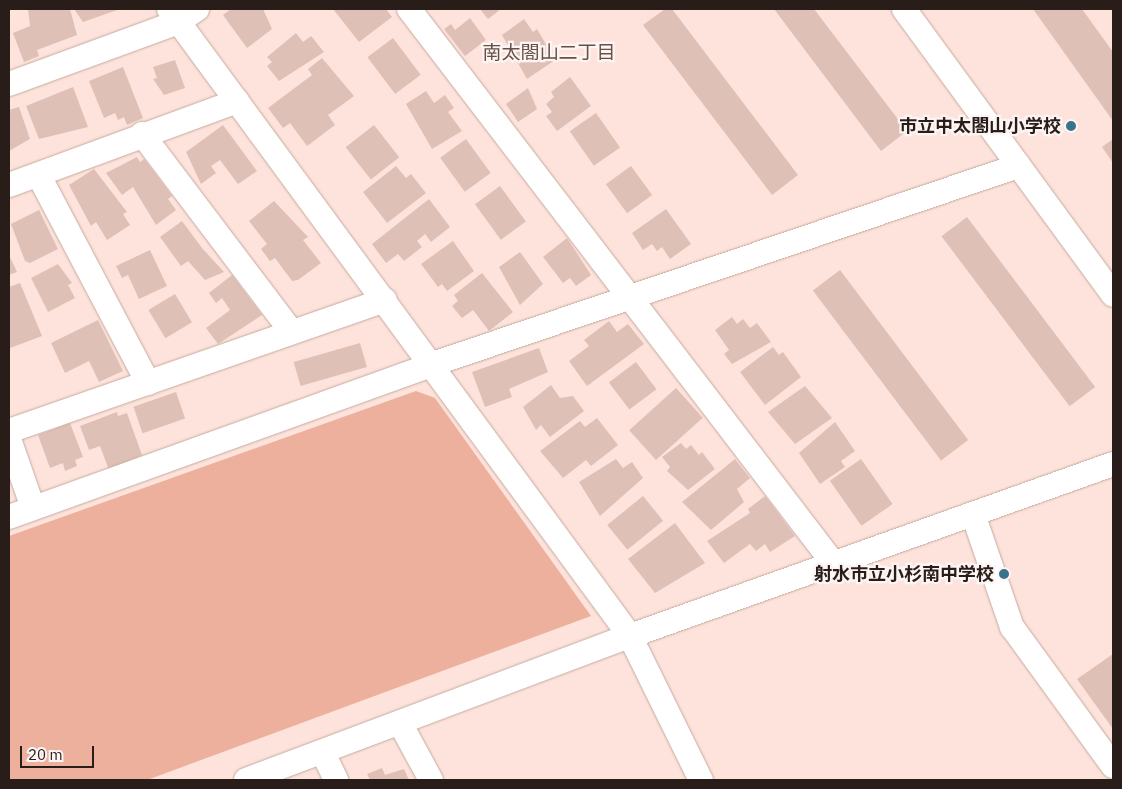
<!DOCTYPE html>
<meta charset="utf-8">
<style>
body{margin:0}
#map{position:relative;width:1122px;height:789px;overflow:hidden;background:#fde3db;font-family:"IBM Plex Sans","Noto Sans JP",sans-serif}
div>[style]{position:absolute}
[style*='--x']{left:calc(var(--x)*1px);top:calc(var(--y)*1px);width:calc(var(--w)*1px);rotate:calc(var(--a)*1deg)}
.green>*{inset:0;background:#edb09c}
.building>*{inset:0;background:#dfc0b6;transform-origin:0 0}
.roads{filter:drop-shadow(0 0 1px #c7a99f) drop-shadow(0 0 1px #c7a99f)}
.minor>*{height:24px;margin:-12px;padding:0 12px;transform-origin:12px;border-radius:12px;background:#fff}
.dots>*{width:14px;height:14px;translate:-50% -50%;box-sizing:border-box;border:2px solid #fcf5f3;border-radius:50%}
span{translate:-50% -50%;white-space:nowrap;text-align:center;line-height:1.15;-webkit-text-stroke:4.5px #fcf5f3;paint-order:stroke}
.poi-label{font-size:18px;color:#281d19;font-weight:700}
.right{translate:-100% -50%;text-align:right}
.neighbourhood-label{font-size:19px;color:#694f46}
.frame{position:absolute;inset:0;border:10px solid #281d19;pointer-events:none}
.scale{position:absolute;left:20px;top:746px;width:74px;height:22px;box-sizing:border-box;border:2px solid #281d19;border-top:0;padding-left:6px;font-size:15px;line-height:18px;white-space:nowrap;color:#281d19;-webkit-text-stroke:4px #fcf5f3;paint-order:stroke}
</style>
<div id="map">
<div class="green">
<div style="clip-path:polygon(416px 391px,435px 398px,591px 616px,147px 780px,9px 780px,9px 536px)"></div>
</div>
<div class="building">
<div style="clip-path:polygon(28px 9px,70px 9px,77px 35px,37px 50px,39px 56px,24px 62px,13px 33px,30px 26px)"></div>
<div style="clip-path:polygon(74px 9px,120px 9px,83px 22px)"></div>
<div style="clip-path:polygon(231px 9px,263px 9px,272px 29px,247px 48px,223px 15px)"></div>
<div style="clip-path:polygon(333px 9px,386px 9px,392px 17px,359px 42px)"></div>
<div style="clip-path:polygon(480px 9px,501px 9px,488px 19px)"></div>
<div style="clip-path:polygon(665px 9px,672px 9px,798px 175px,772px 195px,643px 25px)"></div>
<div style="clip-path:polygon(774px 9px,814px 9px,907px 131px,881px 151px)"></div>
<div style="clip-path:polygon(1033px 9px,1082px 9px,1113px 52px,1113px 121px)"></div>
<div style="clip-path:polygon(470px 18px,486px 40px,465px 56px,444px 29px,451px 24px,455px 30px)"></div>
<div style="clip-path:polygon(524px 19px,533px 32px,537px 29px,555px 60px,527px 79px,502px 35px)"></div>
<div style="clip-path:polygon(296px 33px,303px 42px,311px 36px,324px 52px,279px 81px,267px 66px,272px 62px,267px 57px)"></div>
<div style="left:393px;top:38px;width:46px;height:32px;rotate:53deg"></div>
<div style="clip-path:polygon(322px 58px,354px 96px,328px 115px,335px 125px,307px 146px,290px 123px,283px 128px,268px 108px,312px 75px,308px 69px)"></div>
<div style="clip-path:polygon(175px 60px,185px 88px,164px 95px,153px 79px,157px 78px,153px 67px)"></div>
<div style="clip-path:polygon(123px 67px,143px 118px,127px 125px,124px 117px,118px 120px,115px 113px,104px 118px,89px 81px)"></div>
<div style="clip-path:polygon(570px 77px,591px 106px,557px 131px,546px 116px,552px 112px,546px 104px,554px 97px,551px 92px)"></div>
<div style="clip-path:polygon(73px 87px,88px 127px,39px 139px,26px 106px)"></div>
<div style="clip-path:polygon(528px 88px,537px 109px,518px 122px,506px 104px)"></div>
<div style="clip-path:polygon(426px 91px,434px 103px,445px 95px,454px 108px,448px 112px,462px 131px,432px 149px,406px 104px)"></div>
<div style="clip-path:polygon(19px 107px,30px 139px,9px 151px,9px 110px)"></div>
<div style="left:596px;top:113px;width:42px;height:32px;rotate:55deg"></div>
<div style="clip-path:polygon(223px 125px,257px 171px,238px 184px,220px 160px,211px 166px,216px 173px,201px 184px,186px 152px)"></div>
<div style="left:374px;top:125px;width:41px;height:36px;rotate:52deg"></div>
<div style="left:466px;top:139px;width:42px;height:32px;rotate:54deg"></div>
<div style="clip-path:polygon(1113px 139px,1113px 163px,1102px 147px)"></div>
<div style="clip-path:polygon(137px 157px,140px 162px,144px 159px,172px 196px,168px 199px,176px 210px,156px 225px,133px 187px,122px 195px,106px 173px)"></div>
<div style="clip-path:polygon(396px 166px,406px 178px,411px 174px,426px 193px,387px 223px,363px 192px)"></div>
<div style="left:631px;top:166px;width:36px;height:31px;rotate:54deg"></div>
<div style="clip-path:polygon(94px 169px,127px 212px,123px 214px,130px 225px,107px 240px,96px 222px,91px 226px,69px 185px)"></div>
<div style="left:500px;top:186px;width:44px;height:31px;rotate:54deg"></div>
<div style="clip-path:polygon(429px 199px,450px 227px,431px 242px,425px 234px,417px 241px,422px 247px,404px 261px,398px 254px,386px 263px,372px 244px)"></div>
<div style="clip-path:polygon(274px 201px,308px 237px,303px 240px,321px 263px,298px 280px,292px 281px,275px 258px,270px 261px,261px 249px,267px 244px,249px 221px)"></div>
<div style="clip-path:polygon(666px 209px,691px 244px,670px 259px,662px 247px,657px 251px,652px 244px,643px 250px,632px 233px)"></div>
<div style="clip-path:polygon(39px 210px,58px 249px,30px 263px,25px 261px,11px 224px)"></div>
<div style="left:967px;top:217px;width:213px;height:32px;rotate:53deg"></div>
<div style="clip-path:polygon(182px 221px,202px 248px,224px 272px,205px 280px,188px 261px,181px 266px,160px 237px)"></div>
<div style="clip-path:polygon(567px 238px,591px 275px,576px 286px,570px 278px,563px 283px,543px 257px)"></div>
<div style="clip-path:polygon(453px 241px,474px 271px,447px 291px,442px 284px,438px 287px,421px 264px)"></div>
<div style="clip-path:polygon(150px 250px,167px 286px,139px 299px,128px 275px,122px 278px,116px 266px)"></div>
<div style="clip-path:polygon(520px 252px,543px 284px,520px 305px,499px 267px)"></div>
<div style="clip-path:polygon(9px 255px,17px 272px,9px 275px)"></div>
<div style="clip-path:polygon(58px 264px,72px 283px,68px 285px,75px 298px,48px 312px,31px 278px)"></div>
<div style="left:840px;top:270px;width:213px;height:34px;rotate:53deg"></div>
<div style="clip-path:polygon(482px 273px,513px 312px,489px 331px,473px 310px,462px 318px,452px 306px,458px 301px,454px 295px)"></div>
<div style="clip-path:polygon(232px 275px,262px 315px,218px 344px,206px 328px,230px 310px,222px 298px,216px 303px,209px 293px)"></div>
<div style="clip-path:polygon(20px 283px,42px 336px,10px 348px,9px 287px)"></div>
<div style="left:175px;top:294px;width:33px;height:31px;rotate:59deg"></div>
<div style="clip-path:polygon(732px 317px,737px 324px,743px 319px,750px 328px,757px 323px,771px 342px,732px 364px,724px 354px,729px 350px,715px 330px)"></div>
<div style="clip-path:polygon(98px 320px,123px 371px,99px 382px,89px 361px,65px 373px,51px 343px)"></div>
<div style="clip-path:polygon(609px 321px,617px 332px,628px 324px,644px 344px,587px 386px,569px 361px,589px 346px,584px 340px)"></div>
<div style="left:360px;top:343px;width:25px;height:69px;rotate:74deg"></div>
<div style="clip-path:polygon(773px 347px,779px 355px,783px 352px,801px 377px,765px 405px,740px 372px)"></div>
<div style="clip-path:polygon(539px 348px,548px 372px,509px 389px,512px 397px,485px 407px,472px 372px)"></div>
<div style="left:636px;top:362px;width:34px;height:34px;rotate:53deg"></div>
<div style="clip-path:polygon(551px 385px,560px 398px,573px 396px,584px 411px,550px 437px,541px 425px,536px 430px,523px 407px)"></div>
<div style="clip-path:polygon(805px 386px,832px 418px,795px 444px,768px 412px)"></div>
<div style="left:676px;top:388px;width:40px;height:63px;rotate:48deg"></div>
<div style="left:176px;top:392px;width:28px;height:45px;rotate:71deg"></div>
<div style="clip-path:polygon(117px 412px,118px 416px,127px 413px,142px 455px,109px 470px,100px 446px,89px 450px,80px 426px)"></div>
<div style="clip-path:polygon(597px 418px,618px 445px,591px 466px,586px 460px,563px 478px,540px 451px,580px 421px,585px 427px)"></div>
<div style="clip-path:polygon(835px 422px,855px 451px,841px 461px,845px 467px,820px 484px,799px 453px)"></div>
<div style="clip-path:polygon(70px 423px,83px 457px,75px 460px,77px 466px,65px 471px,63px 463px,50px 468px,38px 435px)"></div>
<div style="clip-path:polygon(681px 443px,686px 449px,691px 445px,699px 455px,702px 452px,715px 469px,688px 490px,667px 471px,670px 467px,662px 457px)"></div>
<div style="clip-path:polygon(616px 459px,623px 468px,632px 462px,643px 478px,600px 516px,579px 482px)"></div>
<div style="clip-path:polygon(735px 459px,750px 478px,737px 489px,744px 502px,711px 530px,682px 502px)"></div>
<div style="left:861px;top:459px;width:55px;height:38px;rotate:55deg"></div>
<div style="left:643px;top:496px;width:32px;height:46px;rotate:51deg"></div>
<div style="clip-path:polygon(765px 496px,795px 536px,770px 552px,765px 544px,756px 551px,750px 544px,724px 563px,707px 541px,750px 513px,748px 509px)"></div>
<div style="clip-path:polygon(675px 523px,705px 563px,655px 593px,628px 559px)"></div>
<div style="clip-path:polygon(1113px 654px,1113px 729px,1077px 679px)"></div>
<div style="clip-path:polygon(382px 768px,385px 775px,404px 769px,409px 780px,370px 780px,367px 774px)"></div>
</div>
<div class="roads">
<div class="minor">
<div style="--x:169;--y:9;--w:778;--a:53.67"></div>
<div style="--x:630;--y:636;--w:161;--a:63.8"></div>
<div style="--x:409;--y:9;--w:699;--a:52.56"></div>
<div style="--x:904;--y:9;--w:354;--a:53.8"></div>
<div style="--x:9;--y:84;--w:180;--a:-20.1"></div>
<div style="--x:178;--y:22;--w:23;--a:-34"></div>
<div style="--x:142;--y:134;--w:248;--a:52.9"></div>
<div style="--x:39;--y:176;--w:234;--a:62.2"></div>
<div style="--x:9;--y:185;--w:243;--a:-20.2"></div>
<div style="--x:9;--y:431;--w:398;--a:-19.2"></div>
<div style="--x:9;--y:439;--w:73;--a:70.8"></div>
<div style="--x:973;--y:514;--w:120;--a:71"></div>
<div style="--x:1012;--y:627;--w:172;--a:54"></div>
<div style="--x:9;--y:517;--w:451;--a:-19.8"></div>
<div style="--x:433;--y:364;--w:618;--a:-18.7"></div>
<div style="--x:400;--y:723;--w:65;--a:61.5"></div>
<div style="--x:323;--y:753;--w:30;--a:64"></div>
<div style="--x:246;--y:780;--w:410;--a:-20.6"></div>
<div style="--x:630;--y:636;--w:513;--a:-19.6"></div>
</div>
</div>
<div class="dots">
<div style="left:1071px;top:126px;background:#38728b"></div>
<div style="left:1004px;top:574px;background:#38728b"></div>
</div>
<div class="poi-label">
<span class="right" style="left:1061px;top:126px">市立中太閤山小学校</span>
<span class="right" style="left:994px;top:574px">射水市立小杉南中学校</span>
</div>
<div class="neighbourhood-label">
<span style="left:549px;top:53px">南太閤山二丁目</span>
</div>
<div class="frame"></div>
<div class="scale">20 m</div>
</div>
